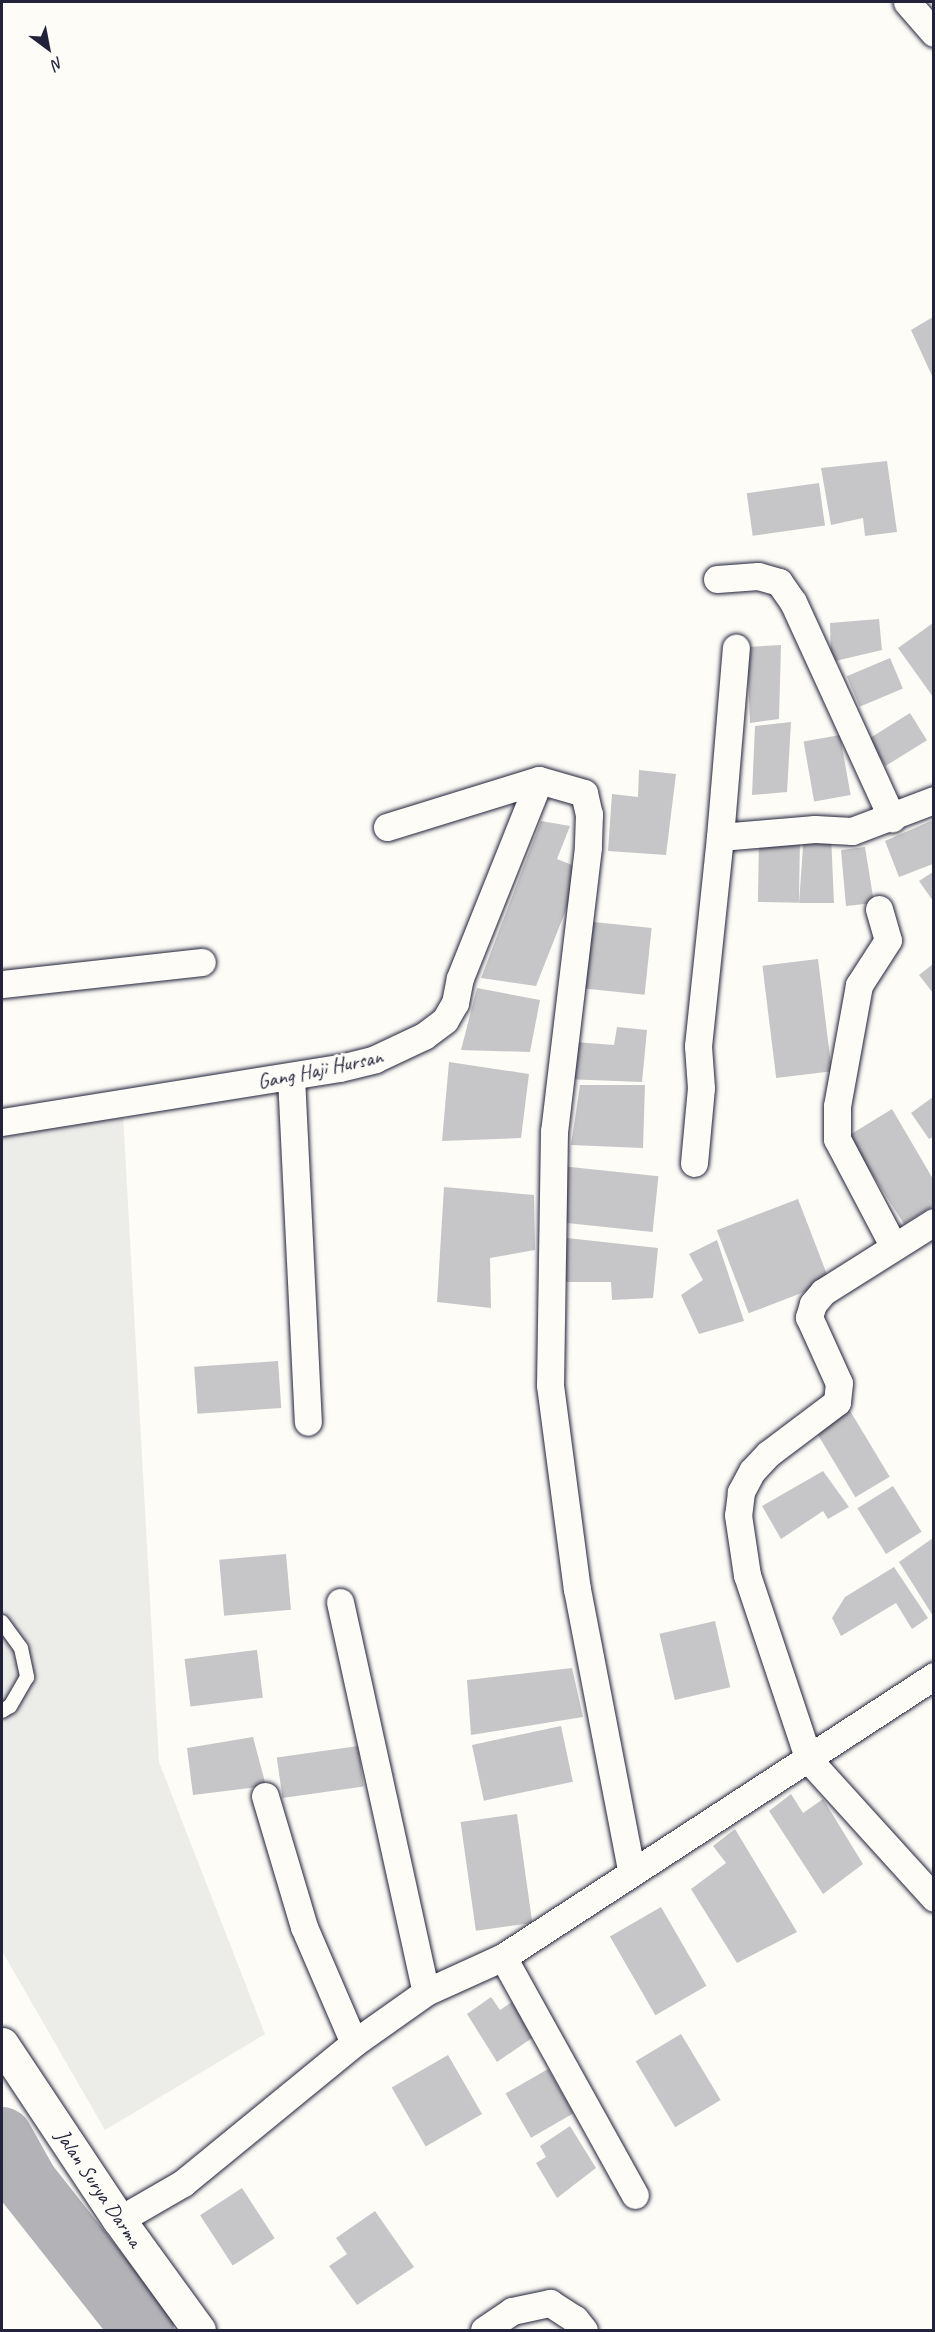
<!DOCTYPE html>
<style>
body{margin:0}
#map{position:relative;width:935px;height:2332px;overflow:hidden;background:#fdfcf7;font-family:Caveat,sans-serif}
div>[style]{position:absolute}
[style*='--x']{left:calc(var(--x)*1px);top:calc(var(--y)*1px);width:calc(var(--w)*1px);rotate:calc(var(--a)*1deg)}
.built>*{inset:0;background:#ecece9}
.river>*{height:62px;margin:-31px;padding:0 31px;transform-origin:31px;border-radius:31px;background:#b2b2b7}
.building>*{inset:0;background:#c6c6c8;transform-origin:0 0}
.roads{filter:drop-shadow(0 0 2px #22223b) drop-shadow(0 0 2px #22223b)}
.service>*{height:14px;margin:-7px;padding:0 7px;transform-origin:7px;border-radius:7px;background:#fdfcf7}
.minor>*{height:27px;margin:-13.5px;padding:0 13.5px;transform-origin:13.5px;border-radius:13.5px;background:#fdfcf7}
.primary>*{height:33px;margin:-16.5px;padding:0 16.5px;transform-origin:16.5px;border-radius:16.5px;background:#fdfcf7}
span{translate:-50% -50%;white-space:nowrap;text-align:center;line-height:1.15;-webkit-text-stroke:6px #fdfcf7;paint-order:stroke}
.street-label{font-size:21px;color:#22223b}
.frame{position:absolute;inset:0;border:3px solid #22223b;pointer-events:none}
.north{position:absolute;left:18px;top:18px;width:60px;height:60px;-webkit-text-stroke:4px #fdfcf7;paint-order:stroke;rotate:148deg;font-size:16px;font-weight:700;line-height:24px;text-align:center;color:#22223b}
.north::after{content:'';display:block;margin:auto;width:21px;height:27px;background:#22223b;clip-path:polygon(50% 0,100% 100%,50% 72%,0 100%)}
</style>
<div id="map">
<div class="built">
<div style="clip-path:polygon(122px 1096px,159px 1762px,265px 2034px,105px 2130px,2px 1951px,2px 1115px)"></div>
</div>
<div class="river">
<div style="--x:2;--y:2138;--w:51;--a:60.9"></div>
<div style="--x:27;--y:2183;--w:187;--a:51.7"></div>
</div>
<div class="building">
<div style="clip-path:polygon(933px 317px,933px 378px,911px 330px)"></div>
<div style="clip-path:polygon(887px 461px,897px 532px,865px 536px,863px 518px,831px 525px,821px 468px)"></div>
<div style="left:819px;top:483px;width:43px;height:73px;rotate:82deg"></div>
<div style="clip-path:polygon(879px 619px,882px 650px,831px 662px,830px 623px)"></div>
<div style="clip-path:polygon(933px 623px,933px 697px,898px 648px)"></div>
<div style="clip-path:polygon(781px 645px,779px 719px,750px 723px,747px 647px)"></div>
<div style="left:890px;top:658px;width:33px;height:47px;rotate:67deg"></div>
<div style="left:910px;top:713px;width:32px;height:49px;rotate:58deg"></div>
<div style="clip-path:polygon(791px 722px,787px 792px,752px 795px,755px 726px)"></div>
<div style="left:840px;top:735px;width:61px;height:37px;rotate:80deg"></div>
<div style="clip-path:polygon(639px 770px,676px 774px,666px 855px,608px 851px,612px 794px,638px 797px)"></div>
<div style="clip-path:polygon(933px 820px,933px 864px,899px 877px,885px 841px)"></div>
<div style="clip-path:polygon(541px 821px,570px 826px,557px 859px,582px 869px,536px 986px,481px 978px)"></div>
<div style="clip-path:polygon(804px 833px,831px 835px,834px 903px,799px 903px)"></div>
<div style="left:759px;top:839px;width:41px;height:63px;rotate:1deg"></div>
<div style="clip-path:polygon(865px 847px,874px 903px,846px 906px,841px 850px)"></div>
<div style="clip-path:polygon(933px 872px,933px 901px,919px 881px)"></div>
<div style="left:584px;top:921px;width:68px;height:67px;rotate:6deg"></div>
<div style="left:818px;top:959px;width:113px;height:56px;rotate:83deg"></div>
<div style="clip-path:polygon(933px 964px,933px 993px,919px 975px)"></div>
<div style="clip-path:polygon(477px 988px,540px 1000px,530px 1052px,461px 1050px)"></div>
<div style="clip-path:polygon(617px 1027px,647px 1030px,642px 1082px,564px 1079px,575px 1042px,614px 1045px)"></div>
<div style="clip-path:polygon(449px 1062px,529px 1074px,521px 1138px,442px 1141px)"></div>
<div style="clip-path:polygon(580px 1085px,645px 1085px,643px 1148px,571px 1145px)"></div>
<div style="clip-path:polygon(933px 1097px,933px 1137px,929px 1139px,911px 1113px)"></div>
<div style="clip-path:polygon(892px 1109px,933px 1179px,933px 1206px,904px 1224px,848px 1136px)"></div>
<div style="left:561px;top:1166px;width:98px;height:56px;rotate:6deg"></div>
<div style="clip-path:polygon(444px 1187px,534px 1195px,535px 1250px,490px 1258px,491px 1308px,437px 1302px)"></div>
<div style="left:798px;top:1199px;width:89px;height:87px;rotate:69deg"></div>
<div style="clip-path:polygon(567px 1238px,658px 1248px,653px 1298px,612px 1300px,611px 1282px,561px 1282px)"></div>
<div style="clip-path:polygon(717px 1240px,744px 1321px,699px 1334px,681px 1295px,703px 1280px,689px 1254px)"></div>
<div style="left:278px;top:1361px;width:47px;height:84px;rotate:86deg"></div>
<div style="left:849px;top:1409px;width:79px;height:40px;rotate:59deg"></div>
<div style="clip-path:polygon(823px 1471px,849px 1507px,828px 1519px,823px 1511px,781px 1539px,762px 1506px)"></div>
<div style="left:893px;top:1486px;width:54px;height:42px;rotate:58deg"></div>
<div style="clip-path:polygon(933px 1538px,933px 1616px,899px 1562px)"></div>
<div style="left:286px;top:1554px;width:56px;height:67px;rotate:85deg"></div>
<div style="clip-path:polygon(894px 1567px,928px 1618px,912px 1629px,896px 1603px,841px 1636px,832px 1618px,845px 1597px)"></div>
<div style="left:715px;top:1621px;width:68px;height:57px;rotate:77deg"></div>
<div style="left:257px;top:1650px;width:48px;height:73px;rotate:83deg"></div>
<div style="clip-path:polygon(572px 1668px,583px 1717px,471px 1735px,467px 1680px)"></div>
<div style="left:561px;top:1726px;width:57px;height:91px;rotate:78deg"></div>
<div style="clip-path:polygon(253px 1737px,266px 1786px,193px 1795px,187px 1748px)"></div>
<div style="left:358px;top:1746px;width:41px;height:82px;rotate:82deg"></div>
<div style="clip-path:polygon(791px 1794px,803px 1813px,823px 1799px,863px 1864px,823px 1894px,769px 1811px)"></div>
<div style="left:517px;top:1814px;width:110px;height:57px;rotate:82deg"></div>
<div style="clip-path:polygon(735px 1829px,797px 1932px,737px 1963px,691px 1889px,726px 1863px,713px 1846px)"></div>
<div style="left:661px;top:1907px;width:91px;height:59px;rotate:60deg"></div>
<div style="clip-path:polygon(491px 1997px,500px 2010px,512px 2002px,532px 2038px,497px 2062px,467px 2014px)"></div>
<div style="left:681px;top:2034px;width:77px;height:53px;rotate:59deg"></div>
<div style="left:448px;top:2055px;width:68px;height:65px;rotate:60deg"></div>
<div style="left:548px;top:2069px;width:51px;height:49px;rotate:60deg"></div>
<div style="clip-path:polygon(570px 2126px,596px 2168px,557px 2198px,536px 2163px,546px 2157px,540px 2146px)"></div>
<div style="left:242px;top:2188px;width:60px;height:50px;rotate:57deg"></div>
<div style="clip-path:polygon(375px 2211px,414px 2267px,357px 2305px,329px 2266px,347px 2254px,336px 2238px)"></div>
</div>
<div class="roads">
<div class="service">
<div style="--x:2;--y:1622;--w:32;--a:54"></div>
<div style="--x:21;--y:1648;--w:30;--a:78"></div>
<div style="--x:27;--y:1677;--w:34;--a:120"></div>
<div style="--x:10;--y:1706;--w:9;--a:148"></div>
</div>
<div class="minor">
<div style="--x:907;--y:2;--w:41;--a:48.9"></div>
<div style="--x:717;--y:579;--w:41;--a:-4.2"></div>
<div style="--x:758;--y:576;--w:22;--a:16"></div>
<div style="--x:779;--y:582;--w:24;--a:55"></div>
<div style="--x:793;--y:602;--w:238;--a:65.4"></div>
<div style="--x:387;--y:827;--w:159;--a:-17.2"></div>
<div style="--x:539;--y:780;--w:47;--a:16.1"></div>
<div style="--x:584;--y:793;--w:22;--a:77"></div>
<div style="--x:589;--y:814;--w:33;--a:92"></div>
<div style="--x:588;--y:847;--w:286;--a:96.8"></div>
<div style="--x:554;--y:1131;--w:254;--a:90.9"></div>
<div style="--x:550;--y:1385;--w:206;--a:82.5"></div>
<div style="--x:577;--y:1589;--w:286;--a:79.1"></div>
<div style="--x:720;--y:837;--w:190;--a:-85.2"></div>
<div style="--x:879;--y:909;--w:32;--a:74"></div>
<div style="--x:888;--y:940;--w:54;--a:122.8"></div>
<div style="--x:859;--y:985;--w:123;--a:100.3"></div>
<div style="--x:837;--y:1106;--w:33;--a:90"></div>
<div style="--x:837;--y:1139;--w:120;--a:62.2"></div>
<div style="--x:2;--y:984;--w:201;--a:-6.3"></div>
<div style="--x:291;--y:1077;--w:345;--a:87.2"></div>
<div style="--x:2;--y:1122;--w:342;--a:-9.1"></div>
<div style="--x:340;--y:1068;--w:36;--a:-14"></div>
<div style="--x:375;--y:1059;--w:54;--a:-25.1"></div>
<div style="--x:424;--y:1036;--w:26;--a:-37"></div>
<div style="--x:445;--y:1020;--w:20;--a:-60"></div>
<div style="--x:455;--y:1003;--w:25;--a:-79"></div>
<div style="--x:460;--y:978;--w:213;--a:-68.2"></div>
<div style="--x:694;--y:1163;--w:75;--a:-84.7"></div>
<div style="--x:701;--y:1088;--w:42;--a:-94.1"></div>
<div style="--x:698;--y:1046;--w:210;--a:-84"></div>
<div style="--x:720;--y:837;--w:95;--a:-4.8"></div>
<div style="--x:815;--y:829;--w:37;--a:3"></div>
<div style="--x:852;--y:831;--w:88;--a:-20.7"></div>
<div style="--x:934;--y:1222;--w:131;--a:147.8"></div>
<div style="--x:823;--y:1292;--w:16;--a:130"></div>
<div style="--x:813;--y:1304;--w:14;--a:107"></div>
<div style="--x:809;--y:1317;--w:72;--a:65.6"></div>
<div style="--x:839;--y:1383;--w:19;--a:96"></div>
<div style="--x:837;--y:1402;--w:86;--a:143"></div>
<div style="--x:768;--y:1454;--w:23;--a:133"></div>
<div style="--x:752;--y:1471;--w:24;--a:118"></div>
<div style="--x:741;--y:1492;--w:23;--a:97"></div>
<div style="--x:738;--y:1515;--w:61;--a:81.5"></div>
<div style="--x:747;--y:1575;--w:195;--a:71.5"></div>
<div style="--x:809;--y:1760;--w:186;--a:47.8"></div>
<div style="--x:340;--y:1602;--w:399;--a:77.6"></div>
<div style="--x:265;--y:1796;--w:137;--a:73.4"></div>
<div style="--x:304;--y:1927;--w:126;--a:66.7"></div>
<div style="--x:503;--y:1957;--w:272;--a:61"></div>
<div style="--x:119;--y:2220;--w:74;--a:-30"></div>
<div style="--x:183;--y:2183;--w:221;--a:-39.3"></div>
<div style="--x:354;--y:2043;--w:88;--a:-35.3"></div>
<div style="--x:426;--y:1992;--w:85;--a:-24.4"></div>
<div style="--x:503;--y:1957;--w:515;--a:-33.1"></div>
<div style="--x:484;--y:2330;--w:34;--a:-34"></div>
<div style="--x:512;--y:2311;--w:39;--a:-12"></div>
<div style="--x:550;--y:2303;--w:30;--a:33"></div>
<div style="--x:575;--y:2319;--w:14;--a:51"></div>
</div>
<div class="primary">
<div style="--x:2;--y:2044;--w:211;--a:56.4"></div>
<div style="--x:119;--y:2220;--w:136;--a:54"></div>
</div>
</div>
<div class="street-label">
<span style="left:320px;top:1069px;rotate:-12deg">Gang Haji Hursan</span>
<span style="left:99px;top:2188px;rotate:56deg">Jalan Surya Darma</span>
</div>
<div class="frame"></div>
<div class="north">N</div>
</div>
